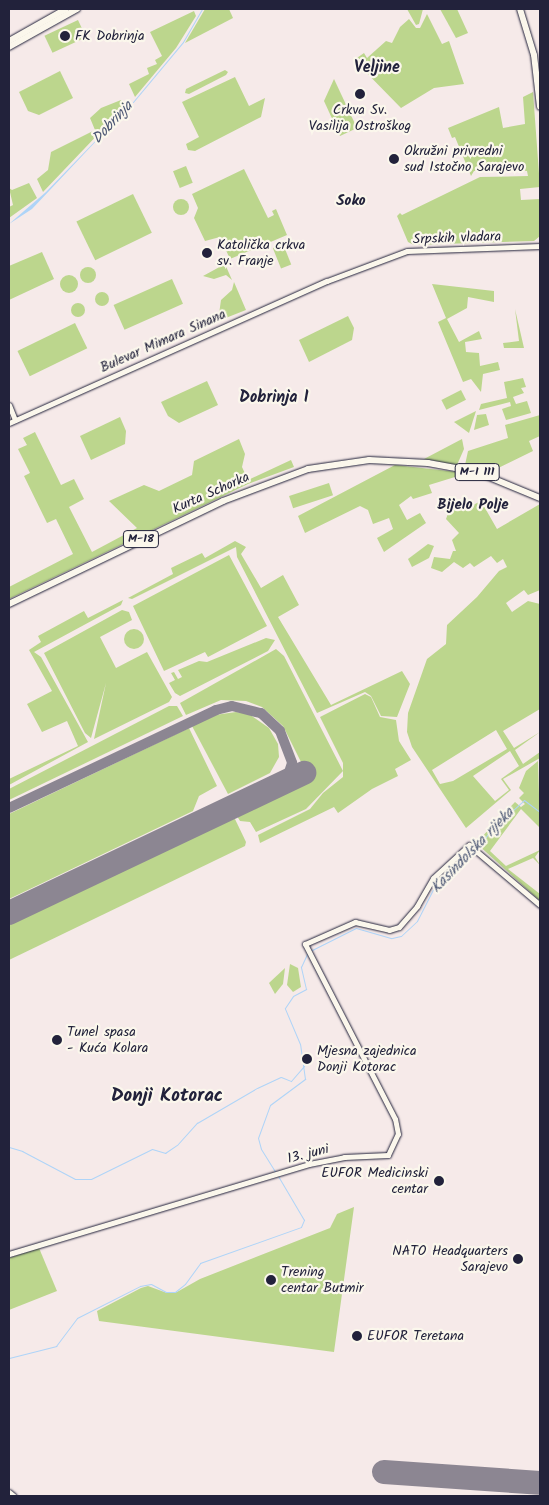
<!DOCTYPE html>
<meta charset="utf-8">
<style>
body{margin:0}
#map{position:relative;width:549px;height:1505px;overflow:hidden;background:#f6eae9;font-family:Kalam,sans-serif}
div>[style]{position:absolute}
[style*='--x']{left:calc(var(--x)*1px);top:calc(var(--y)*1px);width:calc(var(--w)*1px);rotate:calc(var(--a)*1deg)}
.green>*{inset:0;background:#bcd68d;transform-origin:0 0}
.round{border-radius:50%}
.water>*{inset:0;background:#aed4f8}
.stream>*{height:1px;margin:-0.5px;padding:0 0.5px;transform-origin:0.5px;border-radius:0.5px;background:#aed4f8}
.taxiway>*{height:10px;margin:-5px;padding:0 5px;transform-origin:5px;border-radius:5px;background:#8c8692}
.runway>*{height:24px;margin:-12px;padding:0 12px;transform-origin:12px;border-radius:12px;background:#8c8692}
.roads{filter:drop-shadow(0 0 1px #22223b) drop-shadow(0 0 1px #22223b)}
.minor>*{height:5px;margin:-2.5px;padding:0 2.5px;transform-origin:2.5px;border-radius:2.5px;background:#fbf7ec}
.major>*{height:6px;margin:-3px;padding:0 3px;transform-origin:3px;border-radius:3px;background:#fbf7ec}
.dots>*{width:14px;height:14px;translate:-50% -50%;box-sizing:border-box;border:2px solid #fbf7ec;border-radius:50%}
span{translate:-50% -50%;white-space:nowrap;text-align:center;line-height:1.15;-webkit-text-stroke:4.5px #fbf7ec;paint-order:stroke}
.shield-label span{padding:1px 4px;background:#fbf7ec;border:1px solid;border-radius:4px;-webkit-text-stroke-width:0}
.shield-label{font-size:12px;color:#22223b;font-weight:700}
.poi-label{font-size:14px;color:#22223b}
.left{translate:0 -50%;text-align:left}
.right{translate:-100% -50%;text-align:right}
.street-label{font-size:14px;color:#22223b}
.water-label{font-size:15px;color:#4c5774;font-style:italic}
.neighbourhood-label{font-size:15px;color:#22223b;font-weight:700}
.quarter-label{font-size:16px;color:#22223b;font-weight:700}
.district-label{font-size:19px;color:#22223b;font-weight:700}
.frame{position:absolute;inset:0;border:10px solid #22223b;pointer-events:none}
</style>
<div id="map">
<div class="green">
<div style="clip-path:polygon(205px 9px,229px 9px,233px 18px,185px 43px)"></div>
<div style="clip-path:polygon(407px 9px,423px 9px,419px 24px,416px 25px)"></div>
<div style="clip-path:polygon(440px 9px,457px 9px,468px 33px,456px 38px)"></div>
<div style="clip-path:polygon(194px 11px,196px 16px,176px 48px,135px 97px,129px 84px,149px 74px,147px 68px,157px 64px,155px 60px,162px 56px,150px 32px)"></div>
<div style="clip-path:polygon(427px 14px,442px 44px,449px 41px,464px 84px,434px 88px,401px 108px,354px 60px,364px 53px,367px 58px,386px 41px,392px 43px,400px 27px,409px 19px,416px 28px,420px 28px)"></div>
<div style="left:78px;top:20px;width:19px;height:37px;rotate:65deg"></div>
<div style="clip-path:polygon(225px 70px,228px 72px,226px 75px,189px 94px,185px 93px,186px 89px)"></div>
<div style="clip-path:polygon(60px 71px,73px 98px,39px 115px,28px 111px,19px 92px)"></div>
<div style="clip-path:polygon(235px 77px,249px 106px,265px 98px,261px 117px,195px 151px,188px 150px,186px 144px,199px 137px,182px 102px)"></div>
<div style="clip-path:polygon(334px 79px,357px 128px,340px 136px,324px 101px)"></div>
<div style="clip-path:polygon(533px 92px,540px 187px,520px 189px,521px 200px,540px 199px,540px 236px,534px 241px,414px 245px,408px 242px,397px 216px,400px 213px,402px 215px,480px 177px,528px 176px,527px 171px,507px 169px,474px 171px,471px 176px,455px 137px,452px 138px,448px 128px,499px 107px,503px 128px,525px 124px,523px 97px)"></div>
<div style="clip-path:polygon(121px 100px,125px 106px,43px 192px,37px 179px,48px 170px,51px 152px,95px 130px,90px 118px,101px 108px)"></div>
<div style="left:186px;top:166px;width:18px;height:14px;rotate:68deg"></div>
<div style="clip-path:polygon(244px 169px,268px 218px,274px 215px,272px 211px,276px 209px,287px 235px,230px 259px,220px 237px,205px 241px,194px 218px,198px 208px,192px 194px)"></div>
<div style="clip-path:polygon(29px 183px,37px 198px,9px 218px,9px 207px,13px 205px,9px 188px,12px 190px)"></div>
<div style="left:133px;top:194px;width:43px;height:63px;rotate:64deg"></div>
<div class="round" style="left:173px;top:199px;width:16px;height:16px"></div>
<div style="left:283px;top:244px;width:22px;height:11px;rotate:68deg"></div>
<div style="clip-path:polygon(42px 252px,54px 279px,9px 300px,9px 266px)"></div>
<div style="clip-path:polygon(225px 264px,232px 280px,226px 275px,214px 279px,203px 276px)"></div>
<div class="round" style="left:80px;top:267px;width:16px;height:16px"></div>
<div class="round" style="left:60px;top:275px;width:18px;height:18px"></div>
<div style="left:172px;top:279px;width:27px;height:64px;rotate:66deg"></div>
<div style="clip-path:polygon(234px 282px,246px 310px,218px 321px,221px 300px,232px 290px)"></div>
<div style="clip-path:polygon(432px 284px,494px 291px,494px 302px,468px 297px,467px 308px,447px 319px,459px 342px,479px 331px,482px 339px,465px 342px,466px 352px,479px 353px,480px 366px,498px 362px,500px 370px,483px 374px,481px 392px,471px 379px,463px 382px,438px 322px,446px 318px)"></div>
<div class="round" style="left:95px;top:292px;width:14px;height:14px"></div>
<div class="round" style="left:71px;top:303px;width:14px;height:14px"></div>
<div style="clip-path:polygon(515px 309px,524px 348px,504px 348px,503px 343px,519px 341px)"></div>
<div style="clip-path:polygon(348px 316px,354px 328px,352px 340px,309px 362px,299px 340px)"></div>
<div style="left:75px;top:323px;width:28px;height:64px;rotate:64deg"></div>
<div style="clip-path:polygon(523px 378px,526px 387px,521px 388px,524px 393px,513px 397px,516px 404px,527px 401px,531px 413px,506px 420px,502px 409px,511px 406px,510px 402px,479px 410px,481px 404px,507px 398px,504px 382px)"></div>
<div style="clip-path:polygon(207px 381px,218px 405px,179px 423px,168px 416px,161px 402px)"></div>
<div style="left:461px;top:390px;width:11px;height:22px;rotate:63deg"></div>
<div style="clip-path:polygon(476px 411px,469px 433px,454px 422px)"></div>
<div style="clip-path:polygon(486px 414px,489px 425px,474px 430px,477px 415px)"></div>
<div style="clip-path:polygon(540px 415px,540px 436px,529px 441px,533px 451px,488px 473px,465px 465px,468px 451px,508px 438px,505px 425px)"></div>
<div style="clip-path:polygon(120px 417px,126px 431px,125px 444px,91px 460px,80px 436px)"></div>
<div style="clip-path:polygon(35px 432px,61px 485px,74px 479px,84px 499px,69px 507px,92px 552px,137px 528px,109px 501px,144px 485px,159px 491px,192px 475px,194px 461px,239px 439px,245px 454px,242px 467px,248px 480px,291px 460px,294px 467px,248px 484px,9px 599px,9px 587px,73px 554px,56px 519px,47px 523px,24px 476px,30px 473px,18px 449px,27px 445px,23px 438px)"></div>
<div style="clip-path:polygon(462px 439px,464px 449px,457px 465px,424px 459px)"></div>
<div style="clip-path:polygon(395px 465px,458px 472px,455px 477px,429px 485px,432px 493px,413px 499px,411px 496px,399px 505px,407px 520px,420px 513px,426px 523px,384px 552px,377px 538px,393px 529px,389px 518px,373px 524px,368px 510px,360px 506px,305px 533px,298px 516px)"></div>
<div style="left:329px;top:483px;width:13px;height:42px;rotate:72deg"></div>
<div style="clip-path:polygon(evenodd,481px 501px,497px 529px,540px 504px,540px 590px,528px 595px,524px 590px,506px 603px,512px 612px,528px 601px,540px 604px,540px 709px,503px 731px,514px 748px,540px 732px,515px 750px,523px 764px,540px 752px,540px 758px,503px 779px,511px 790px,466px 828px,412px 747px,407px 732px,408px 713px,427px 659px,446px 644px,447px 625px,477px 597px,499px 571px,507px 567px,503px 559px,497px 563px,491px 556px,474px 567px,470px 563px,463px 568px,454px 562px,442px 572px,431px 568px,434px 557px,450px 559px,453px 551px,456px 551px,452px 540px,459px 533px,446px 519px,452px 503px,469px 507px,481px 501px,496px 730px,507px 749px,453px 781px,440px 784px,432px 770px,496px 730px,481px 501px,510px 751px,519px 766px,501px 779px,509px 790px,495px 801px,473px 776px,510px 751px)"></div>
<div style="clip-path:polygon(235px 541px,246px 547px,241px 554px,261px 588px,283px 575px,299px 605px,278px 617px,331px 705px,402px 671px,410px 684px,397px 717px,381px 716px,371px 696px,365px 692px,317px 713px,237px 557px,236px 547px,132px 599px,128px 598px,173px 574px,171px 568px,202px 553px,205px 558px)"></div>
<div style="clip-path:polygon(428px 544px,434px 546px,429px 558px,412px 567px,408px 559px)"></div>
<div style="clip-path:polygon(229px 555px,267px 626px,208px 657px,205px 652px,164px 671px,133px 606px)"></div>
<div style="clip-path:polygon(123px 600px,121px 605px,34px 652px,41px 657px,88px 742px,9px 785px,9px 779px,78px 746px,67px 721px,42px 732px,27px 704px,52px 691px,29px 650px,41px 642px,38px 636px,84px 611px,88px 618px)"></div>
<div style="clip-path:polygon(122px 610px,129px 612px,132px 620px,100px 637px,116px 668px,147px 652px,172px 697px,169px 702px,94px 739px,106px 683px,91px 738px,85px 733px,44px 653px)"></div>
<div class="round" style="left:124px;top:629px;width:20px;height:20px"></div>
<div style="clip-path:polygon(266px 638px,275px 640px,268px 651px,180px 696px,175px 693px,169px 683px,175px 680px,171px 673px,174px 672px,178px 679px,182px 677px,178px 670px,199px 661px,207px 662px)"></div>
<div style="clip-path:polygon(276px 649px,284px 656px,343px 771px,306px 809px,256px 832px,250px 822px,240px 821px,237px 816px,310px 780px,283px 726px,262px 707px,246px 701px,221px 700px,186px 715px,180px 703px)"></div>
<div style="clip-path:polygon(365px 694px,371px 697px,380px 717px,396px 720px,399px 741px,411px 760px,395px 769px,398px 776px,372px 789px,338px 813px,334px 807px,260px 843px,258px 835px,310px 809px,323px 793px,343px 777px,343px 763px,320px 717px)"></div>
<div style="clip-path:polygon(169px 706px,177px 706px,183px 716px,9px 800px,9px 789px)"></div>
<div style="clip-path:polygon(236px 712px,249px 714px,269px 728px,278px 744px,279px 757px,270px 773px,228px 794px,192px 726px,215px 715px)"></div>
<div style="clip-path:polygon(189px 728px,217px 786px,199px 796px,193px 811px,9px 899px,9px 814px)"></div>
<div style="clip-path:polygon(538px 761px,540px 828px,521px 809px,490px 851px,506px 866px,540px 850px,535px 857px,540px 865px,533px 858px,508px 869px,540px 894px,540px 901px,476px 843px,515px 802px,521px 807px,525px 804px,519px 798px,524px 793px,519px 788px,526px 771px)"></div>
<div style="clip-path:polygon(234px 817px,246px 842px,245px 846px,9px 960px,9px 925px)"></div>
<div style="clip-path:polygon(290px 964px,298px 968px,301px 987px,293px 992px,287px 985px)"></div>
<div style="clip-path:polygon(285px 968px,283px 984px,275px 994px,269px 983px)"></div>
<div style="clip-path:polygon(354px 1207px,334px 1352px,99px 1321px,97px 1311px,141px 1288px,148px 1286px,167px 1293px,177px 1292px,200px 1279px,330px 1228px,337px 1214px)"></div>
<div style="clip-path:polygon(39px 1248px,57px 1291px,9px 1310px,9px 1258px)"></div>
</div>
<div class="water">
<div style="clip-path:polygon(134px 101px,32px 209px,9px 224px,46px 192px)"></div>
</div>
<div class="stream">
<div style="--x:133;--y:102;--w:78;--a:-50.2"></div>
<div style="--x:183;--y:42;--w:38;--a:-60"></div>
<div style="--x:477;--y:850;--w:22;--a:-56"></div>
<div style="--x:489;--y:832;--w:47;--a:-42.4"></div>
<div style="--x:524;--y:800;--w:20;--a:37"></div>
<div style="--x:312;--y:950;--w:49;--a:-26.6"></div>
<div style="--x:356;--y:928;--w:37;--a:16"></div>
<div style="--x:392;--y:938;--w:9;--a:-13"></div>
<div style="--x:401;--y:936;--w:22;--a:-43"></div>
<div style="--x:417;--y:921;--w:35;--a:-63"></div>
<div style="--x:433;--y:890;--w:55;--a:-42.1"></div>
<div style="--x:9;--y:1147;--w:14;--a:17"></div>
<div style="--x:22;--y:1151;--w:60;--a:27.8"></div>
<div style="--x:75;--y:1179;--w:16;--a:0"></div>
<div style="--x:91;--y:1179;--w:68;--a:-26.2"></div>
<div style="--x:152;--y:1149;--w:14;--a:17"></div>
<div style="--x:165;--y:1153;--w:14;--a:-34"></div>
<div style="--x:177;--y:1145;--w:30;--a:-48"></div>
<div style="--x:197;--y:1123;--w:69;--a:-30.3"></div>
<div style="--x:257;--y:1088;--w:26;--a:-25"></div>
<div style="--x:281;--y:1077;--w:11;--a:22"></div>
<div style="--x:291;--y:1081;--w:20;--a:-49"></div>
<div style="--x:276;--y:1173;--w:28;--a:-122"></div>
<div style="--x:261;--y:1149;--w:11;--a:-105"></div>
<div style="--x:258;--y:1138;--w:35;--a:-70"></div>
<div style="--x:270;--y:1105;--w:44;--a:-36.6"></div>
<div style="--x:305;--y:1079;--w:35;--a:-98"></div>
<div style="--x:300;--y:1044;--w:39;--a:-113"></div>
<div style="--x:285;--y:1008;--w:14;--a:-56"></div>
<div style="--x:293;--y:996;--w:15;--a:-28"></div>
<div style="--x:306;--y:989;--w:23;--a:-103"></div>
<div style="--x:301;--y:967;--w:14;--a:-65"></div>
<div style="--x:9;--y:1358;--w:49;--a:-14.3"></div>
<div style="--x:56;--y:1346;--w:35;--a:-53"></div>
<div style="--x:77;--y:1318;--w:71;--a:-26.9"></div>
<div style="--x:140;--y:1286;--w:11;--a:-10"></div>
<div style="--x:151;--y:1284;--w:17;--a:28"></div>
<div style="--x:166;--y:1292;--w:9;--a:0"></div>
<div style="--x:175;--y:1292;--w:13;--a:-39"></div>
<div style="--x:185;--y:1284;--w:26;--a:-54"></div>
<div style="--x:200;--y:1263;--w:107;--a:-19.6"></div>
<div style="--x:301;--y:1227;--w:8;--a:-67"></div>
<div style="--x:304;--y:1220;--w:51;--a:-120.6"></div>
</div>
<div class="taxiway">
<div style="--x:9;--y:808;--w:229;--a:-25.3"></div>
<div style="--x:216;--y:710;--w:16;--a:-14"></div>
<div style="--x:232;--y:706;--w:30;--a:14"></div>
<div style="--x:261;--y:713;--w:26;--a:43"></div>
<div style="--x:280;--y:731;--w:34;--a:69"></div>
<div style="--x:292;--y:763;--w:13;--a:108"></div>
<div style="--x:288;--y:775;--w:14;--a:135"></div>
</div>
<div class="runway">
<div style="--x:9;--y:913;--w:327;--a:-25.4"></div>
<div style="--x:384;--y:1472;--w:156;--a:4"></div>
</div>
<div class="roads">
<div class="minor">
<div style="--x:9;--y:405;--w:16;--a:68"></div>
<div style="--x:9;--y:423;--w:348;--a:-24.1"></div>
<div style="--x:327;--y:281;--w:85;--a:-20.6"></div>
<div style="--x:407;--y:251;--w:133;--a:-2.2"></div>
<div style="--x:9;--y:1254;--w:313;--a:-16.7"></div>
<div style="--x:309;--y:1164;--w:36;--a:-11"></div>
<div style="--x:344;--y:1157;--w:44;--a:-2.6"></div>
<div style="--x:388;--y:1155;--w:23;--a:-65"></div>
<div style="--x:398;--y:1134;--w:15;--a:-101"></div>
<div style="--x:395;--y:1119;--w:197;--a:-117.2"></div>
<div style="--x:305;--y:944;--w:55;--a:-23.7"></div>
<div style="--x:355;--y:922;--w:35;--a:13"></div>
<div style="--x:389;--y:930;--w:10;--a:-17"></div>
<div style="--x:399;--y:927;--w:28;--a:-49"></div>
<div style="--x:417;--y:906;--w:32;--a:-60"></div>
<div style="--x:433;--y:878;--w:49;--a:-42.5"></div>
<div style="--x:469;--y:845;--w:93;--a:40.2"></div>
<div style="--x:9;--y:1492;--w:6;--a:39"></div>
</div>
<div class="major">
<div style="--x:520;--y:9;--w:48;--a:73.1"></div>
<div style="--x:534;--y:55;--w:52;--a:83.4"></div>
<div style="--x:9;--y:41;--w:65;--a:-29.3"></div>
<div style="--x:9;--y:47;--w:78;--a:-29.2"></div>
<div style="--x:9;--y:604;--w:237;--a:-25.7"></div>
<div style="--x:223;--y:501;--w:91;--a:-20.6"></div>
<div style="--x:308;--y:469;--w:62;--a:-8.4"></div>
<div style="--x:369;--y:460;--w:59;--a:2.9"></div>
<div style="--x:428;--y:463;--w:50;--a:10.4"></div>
<div style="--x:477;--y:472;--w:68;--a:22.4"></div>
</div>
</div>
<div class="dots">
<div style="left:65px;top:36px;background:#22223b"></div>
<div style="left:360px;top:94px;background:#22223b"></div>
<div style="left:394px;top:159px;background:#22223b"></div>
<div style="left:207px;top:253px;background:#22223b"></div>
<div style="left:57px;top:1040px;background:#22223b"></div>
<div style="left:307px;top:1059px;background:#22223b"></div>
<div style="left:439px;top:1181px;background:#22223b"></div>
<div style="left:518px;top:1259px;background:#22223b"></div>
<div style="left:271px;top:1280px;background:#22223b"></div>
<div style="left:357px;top:1336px;background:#22223b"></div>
</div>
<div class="shield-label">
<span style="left:477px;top:472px">M-I 111</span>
<span style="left:141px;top:539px">M-18</span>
</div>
<div class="poi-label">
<span class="left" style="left:75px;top:36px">FK Dobrinja</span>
<span style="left:360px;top:118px">Crkva Sv.<br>Vasilija Ostroškog</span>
<span class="left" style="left:404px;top:159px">Okružni privredni<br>sud Istočno Sarajevo</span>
<span class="left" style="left:217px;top:253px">Katolička crkva<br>sv. Franje</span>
<span class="left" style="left:67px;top:1040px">Tunel spasa<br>- Kuća Kolara</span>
<span class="left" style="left:317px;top:1059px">Mjesna zajednica<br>Donji Kotorac</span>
<span class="right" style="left:428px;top:1181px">EUFOR Medicinski<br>centar</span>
<span class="right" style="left:508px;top:1259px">NATO Headquarters<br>Sarajevo</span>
<span class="left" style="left:281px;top:1280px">Trening<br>centar Butmir</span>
<span class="left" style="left:367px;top:1336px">EUFOR Teretana</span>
</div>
<div class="street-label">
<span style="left:457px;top:238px;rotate:-2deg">Srpskih vladara</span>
<span style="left:163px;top:341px;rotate:-24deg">Bulevar Mimara Sinana</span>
<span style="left:211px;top:493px;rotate:-24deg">Kurta Schorka</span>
<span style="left:308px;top:1154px;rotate:-14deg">13. juni</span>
</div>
<div class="water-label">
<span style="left:113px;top:123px;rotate:-47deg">Dobrinja</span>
<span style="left:473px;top:851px;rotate:-46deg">Kasindolska rijeka</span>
</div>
<div class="neighbourhood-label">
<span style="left:351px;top:202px">Soko</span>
<span style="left:473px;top:506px">Bijelo Polje</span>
</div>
<div class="quarter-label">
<span style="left:377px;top:68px">Veljine</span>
<span style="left:274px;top:398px">Dobrinja I</span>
</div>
<div class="district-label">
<span style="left:167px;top:1097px">Donji Kotorac</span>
</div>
<div class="frame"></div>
</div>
